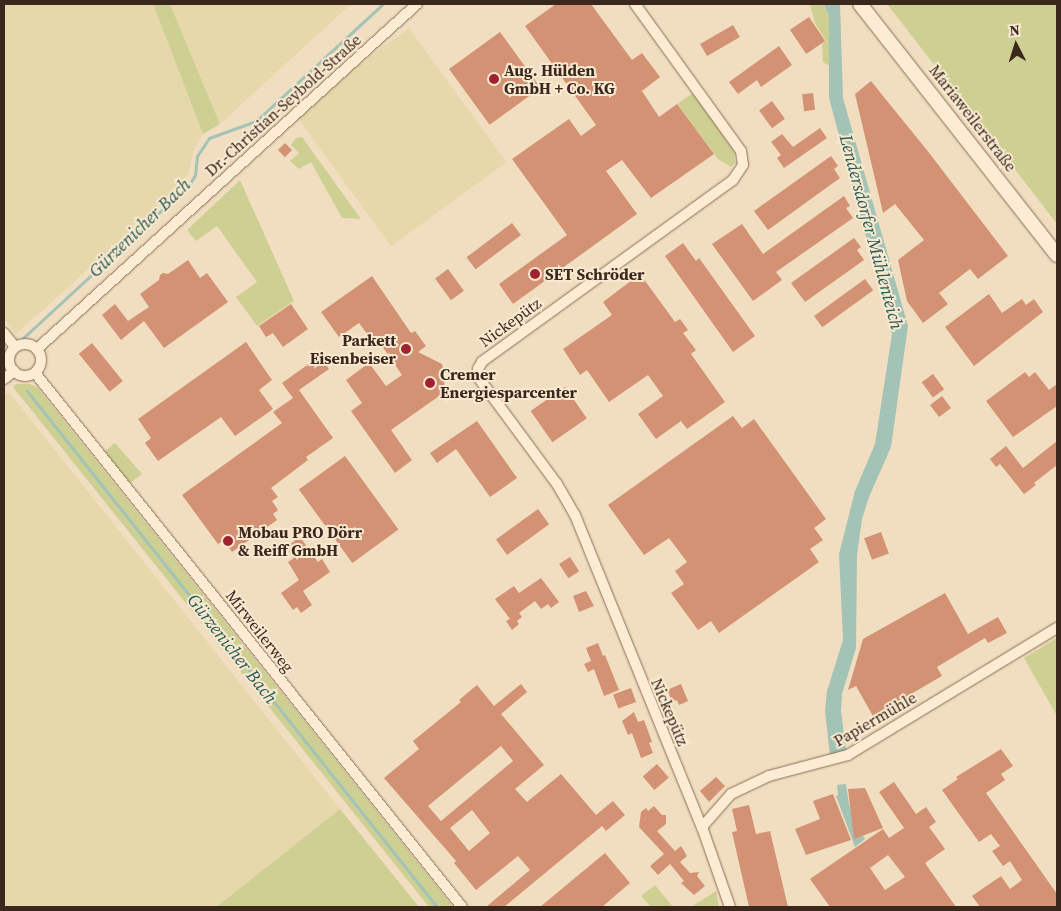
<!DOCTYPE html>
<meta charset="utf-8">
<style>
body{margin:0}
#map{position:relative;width:1061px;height:911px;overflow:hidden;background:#f1dec0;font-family:"Source Serif 4",serif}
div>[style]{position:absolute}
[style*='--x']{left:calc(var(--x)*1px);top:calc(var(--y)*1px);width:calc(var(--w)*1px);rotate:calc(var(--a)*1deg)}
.farmland>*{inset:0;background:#e7d8ac;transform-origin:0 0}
.green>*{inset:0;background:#ced093}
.water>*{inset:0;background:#a3c3b6}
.stream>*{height:3px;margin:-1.5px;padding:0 1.5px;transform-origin:1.5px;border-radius:1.5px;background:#a3c3b6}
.building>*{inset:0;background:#d29273;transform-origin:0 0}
.roads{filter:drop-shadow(0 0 1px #8b6e56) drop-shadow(0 0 1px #8b6e56)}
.street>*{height:10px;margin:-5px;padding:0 5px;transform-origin:5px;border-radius:5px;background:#fbecd3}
.street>.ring{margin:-5px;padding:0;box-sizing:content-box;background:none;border:10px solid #fbecd3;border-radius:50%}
.secondary>*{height:14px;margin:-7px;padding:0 7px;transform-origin:7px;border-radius:7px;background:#fbecd3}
.dots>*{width:14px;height:14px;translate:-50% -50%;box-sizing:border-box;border:2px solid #f8e9d0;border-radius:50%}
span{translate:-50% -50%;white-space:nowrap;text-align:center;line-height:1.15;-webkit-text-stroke:4px #f8e9d0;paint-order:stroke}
.poi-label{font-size:16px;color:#3a281c;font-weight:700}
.left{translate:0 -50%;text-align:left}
.right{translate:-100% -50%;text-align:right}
.street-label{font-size:16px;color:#3a281c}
.water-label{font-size:18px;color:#2a5b53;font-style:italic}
.frame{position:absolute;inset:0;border:5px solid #3a281c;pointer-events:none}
.north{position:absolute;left:991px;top:20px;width:50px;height:50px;-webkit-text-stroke:4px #f8e9d0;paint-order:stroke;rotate:355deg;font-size:14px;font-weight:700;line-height:20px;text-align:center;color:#3a281c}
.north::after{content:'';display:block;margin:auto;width:18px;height:22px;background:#3a281c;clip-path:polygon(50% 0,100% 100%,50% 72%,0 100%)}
</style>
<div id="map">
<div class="farmland">
<div style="clip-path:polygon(4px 4px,153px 4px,203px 134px,194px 149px,189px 172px,181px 186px,16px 334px,4px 319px)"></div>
<div style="clip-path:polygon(170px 4px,351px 4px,220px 124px)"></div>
<div style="left:409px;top:28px;width:166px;height:143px;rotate:54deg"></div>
<div style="clip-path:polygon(9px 392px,340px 809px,216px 907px,4px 907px,4px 396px)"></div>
</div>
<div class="green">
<div style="clip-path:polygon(153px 4px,170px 4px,220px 124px,203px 134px)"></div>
<div style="clip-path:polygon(810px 4px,824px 4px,829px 16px,829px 66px,823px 62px,822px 44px,826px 41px,815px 23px)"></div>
<div style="clip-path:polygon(887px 4px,1057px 4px,1057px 224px,953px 89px)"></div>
<div style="clip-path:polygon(693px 93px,734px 151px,735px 163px,731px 167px,718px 159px,677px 104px)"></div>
<div style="clip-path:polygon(302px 137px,361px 219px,342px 218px,311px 162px,299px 169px,290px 161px,299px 153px,291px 145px,296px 138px)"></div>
<div style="clip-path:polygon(240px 180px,294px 301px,257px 326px,236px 297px,257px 282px,217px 226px,196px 241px,187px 230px)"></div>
<div style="clip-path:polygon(16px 384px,30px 384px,37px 387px,453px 907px,429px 907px,13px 387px)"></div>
<div style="clip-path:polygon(115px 443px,142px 474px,130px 483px,105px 451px)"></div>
<div style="clip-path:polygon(1057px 638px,1057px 716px,1024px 658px)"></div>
<div style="clip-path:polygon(340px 809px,419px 907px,216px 907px)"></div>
<div style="clip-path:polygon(655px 885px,673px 907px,651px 907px,641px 896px)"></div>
<div style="clip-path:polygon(716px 891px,719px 907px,691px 907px)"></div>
</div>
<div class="water">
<div style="clip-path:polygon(824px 4px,840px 4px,843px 98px,908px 326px,891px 447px,869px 497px,862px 519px,857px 555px,856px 648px,842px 694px,841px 711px,846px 750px,830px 756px,825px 711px,827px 691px,843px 640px,839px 554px,855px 491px,875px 444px,892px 334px,829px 98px,829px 16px)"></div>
<div style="clip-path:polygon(846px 784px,849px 804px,856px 826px,865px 839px,855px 847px,836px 796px,838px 795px,837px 785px)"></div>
</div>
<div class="stream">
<div style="--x:23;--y:338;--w:226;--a:-42.7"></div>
<div style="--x:189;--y:185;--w:12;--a:-59"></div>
<div style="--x:195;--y:175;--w:19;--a:-84"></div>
<div style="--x:197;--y:156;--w:22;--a:-56"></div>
<div style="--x:209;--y:138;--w:50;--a:-19.9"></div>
<div style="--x:256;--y:121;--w:173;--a:-42.7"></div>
<div style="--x:27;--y:391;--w:659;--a:51.53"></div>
</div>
<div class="building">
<div style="clip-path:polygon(556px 4px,591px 4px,632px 60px,642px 53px,660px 77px,642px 91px,659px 117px,677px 104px,714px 154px,651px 198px,622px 160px,606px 171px,637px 214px,513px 304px,499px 284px,567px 235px,512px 159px,569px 119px,581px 136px,596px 125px,525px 26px)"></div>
<div style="left:809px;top:17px;width:29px;height:23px;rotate:56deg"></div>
<div style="left:733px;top:25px;width:14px;height:38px;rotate:60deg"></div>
<div style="left:500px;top:32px;width:69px;height:63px;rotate:54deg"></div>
<div style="clip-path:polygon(779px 46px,792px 65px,761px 87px,757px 80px,738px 94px,729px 82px)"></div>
<div style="clip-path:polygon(871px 81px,930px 154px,1008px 256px,978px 279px,970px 269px,939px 293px,948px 304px,923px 323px,907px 301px,898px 260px,924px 240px,895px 204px,883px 213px,855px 94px)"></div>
<div style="left:813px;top:93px;width:17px;height:11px;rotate:83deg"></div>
<div style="left:772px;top:101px;width:22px;height:16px;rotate:54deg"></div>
<div style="clip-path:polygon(820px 128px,827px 138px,784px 168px,777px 158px,781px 155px,771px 142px,782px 134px,793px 147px)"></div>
<div style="left:285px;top:143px;width:10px;height:10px;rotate:45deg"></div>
<div style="clip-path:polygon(831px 156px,838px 166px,834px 169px,840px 178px,768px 230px,754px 211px)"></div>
<div style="clip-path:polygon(844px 196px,850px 206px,846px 208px,853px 218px,776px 272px,782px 280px,753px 301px,712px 244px,742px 224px,763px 254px)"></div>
<div style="left:512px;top:223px;width:15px;height:57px;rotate:53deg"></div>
<div style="clip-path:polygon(854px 238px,861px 247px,857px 250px,864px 260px,805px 302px,791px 283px)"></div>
<div style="clip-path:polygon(683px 243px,696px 261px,699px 258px,755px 336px,733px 352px,665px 256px)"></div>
<div style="clip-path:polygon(188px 260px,200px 278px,207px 273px,228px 302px,164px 348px,144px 321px,121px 340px,102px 315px,115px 304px,128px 321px,149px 307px,140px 294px,159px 280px,160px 275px,163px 273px,168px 274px)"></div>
<div style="left:448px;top:269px;width:27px;height:16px;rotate:54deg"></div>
<div style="clip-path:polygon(640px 274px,675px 322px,680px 319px,688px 330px,683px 333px,696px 350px,691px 354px,725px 402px,687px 429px,681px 421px,656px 439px,638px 414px,663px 396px,648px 375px,609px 402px,587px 370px,580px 375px,563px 349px,612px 315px,603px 302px)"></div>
<div style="clip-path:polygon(372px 276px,411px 333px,415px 331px,426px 346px,418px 352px,442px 364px,444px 374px,441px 377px,449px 389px,391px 430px,412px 460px,395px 473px,351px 411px,362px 403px,346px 380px,369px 363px,386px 386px,402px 375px,380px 343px,376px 346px,359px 323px,339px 337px,321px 312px)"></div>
<div style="left:865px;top:279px;width:14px;height:63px;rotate:54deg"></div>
<div style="clip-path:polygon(989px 294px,1002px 313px,1022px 299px,1026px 305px,1034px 299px,1043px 312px,974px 366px,945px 327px)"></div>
<div style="clip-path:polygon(291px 304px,308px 329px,283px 347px,273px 333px,266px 337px,259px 326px)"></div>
<div style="clip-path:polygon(246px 342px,272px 380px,259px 390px,273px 409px,235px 436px,221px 417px,158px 461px,145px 443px,151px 438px,138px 419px)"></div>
<div style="left:92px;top:343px;width:49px;height:17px;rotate:51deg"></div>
<div style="clip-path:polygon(320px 356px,329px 369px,299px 390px,333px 438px,306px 457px,308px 460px,271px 488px,278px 497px,272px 501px,278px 510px,273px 514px,277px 520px,232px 552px,224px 540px,218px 544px,182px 495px,282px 423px,273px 412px,293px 398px,282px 383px)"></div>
<div style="clip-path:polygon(1025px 372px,1029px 377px,1035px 372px,1049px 390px,1057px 384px,1057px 406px,1013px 437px,986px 401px)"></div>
<div style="left:933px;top:374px;width:19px;height:14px;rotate:54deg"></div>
<div style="left:565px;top:387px;width:38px;height:42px;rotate:55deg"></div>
<div style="left:942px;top:396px;width:15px;height:15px;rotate:53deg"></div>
<div style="clip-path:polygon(733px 416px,742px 428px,754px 419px,826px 519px,814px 528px,823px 540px,810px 549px,819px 562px,719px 633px,711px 621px,698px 630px,671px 593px,684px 584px,675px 571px,687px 562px,669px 538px,644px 555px,608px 505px)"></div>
<div style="clip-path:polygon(477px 421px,517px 478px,490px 497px,456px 449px,437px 463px,430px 453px)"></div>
<div style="clip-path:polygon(1057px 441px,1057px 465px,1034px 483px,1036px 485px,1024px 494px,1000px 464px,996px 467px,990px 459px,1006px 446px,1023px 468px)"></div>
<div style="left:345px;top:456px;width:91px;height:57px;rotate:54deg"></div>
<div style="left:538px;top:509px;width:19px;height:52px;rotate:54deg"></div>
<div style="left:881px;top:532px;width:23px;height:18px;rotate:70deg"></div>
<div style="clip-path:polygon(300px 537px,318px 562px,322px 559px,330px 572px,303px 591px,312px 605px,301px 613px,297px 607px,293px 610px,281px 593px,299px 580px,288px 562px,294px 558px,286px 547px)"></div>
<div style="left:570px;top:557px;width:17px;height:13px;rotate:57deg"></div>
<div style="clip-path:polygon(541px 578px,559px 602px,551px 608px,548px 604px,541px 609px,535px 601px,519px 613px,522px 617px,517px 621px,519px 624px,512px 630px,506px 621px,510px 619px,495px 599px,514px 586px,519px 593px)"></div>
<div style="clip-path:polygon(586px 591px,594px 606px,579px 612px,573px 596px)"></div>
<div style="clip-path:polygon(945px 593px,968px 634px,998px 617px,1007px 633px,988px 643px,985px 638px,937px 667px,942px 676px,873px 716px,856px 686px,848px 690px,863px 639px)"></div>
<div style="clip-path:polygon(598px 643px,603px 656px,605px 655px,619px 690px,604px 696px,594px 669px,588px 672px,584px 664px,591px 661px,586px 648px)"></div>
<div style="clip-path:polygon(evenodd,521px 684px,527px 692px,501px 714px,544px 765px,515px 789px,527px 802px,561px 774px,596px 815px,613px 801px,625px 815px,606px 831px,602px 826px,504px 907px,486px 907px,530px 870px,518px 856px,476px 890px,454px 863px,456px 861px,384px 778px,419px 749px,413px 741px,461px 702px,459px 700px,477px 685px,494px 706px,521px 684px,501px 746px,513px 761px,441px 821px,428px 806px,501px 746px,521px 684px,472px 810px,490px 833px,469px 851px,450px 828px,472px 810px)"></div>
<div style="clip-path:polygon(681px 684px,688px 701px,679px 705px,677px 700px,672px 702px,667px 690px)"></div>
<div style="left:631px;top:688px;width:15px;height:19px;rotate:70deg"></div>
<div style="clip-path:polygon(634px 712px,638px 722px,644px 720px,652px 742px,649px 743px,653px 753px,641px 758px,632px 733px,628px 735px,622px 721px)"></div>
<div style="clip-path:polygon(1001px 749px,1013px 766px,1001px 774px,1005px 780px,986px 793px,1057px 894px,1057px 907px,980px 907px,972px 896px,1001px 876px,1010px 889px,1022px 880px,1010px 861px,1003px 866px,992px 851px,1000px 846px,991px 834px,979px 842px,942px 790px,958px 779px,956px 777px)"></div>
<div style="left:657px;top:764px;width:18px;height:19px;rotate:49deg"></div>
<div style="clip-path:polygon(716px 777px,725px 786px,709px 802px,700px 791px)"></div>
<div style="clip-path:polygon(evenodd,894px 782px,916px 814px,926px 807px,936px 822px,929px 827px,945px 849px,925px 863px,956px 907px,830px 907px,810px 879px,883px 829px,889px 838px,904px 828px,879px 792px,894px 782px,888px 855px,905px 877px,885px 890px,870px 868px,888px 855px)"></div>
<div style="clip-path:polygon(865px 788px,883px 828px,854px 839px,848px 789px)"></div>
<div style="clip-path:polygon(833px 794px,851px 840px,806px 855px,795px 829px,820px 819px,813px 801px)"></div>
<div style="clip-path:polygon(749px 805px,756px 834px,770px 831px,788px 907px,749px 907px,732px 832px,737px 831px,732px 809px)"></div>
<div style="clip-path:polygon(654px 806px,662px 815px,666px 815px,666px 824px,657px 831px,675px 851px,681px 846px,687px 856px,680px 862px,690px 873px,699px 872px,697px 876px,705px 886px,694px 895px,681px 883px,684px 881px,670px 864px,658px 875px,650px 866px,664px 854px,639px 827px,641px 812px,646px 808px,648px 811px)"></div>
<div style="clip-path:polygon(605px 853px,630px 883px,602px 907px,540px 907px)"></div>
</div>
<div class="roads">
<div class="street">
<div style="--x:635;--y:4;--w:181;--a:54.2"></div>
<div style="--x:741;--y:151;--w:14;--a:82"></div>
<div style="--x:743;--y:165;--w:18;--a:124"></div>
<div style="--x:733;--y:180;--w:310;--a:144.1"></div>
<div style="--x:482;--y:362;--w:8;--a:120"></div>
<div style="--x:478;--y:369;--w:8;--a:90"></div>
<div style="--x:478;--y:377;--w:133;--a:53.6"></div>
<div style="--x:557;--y:484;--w:36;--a:60"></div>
<div style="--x:575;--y:515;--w:337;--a:67.9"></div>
<div style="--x:4;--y:333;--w:18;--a:52"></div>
<div class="ring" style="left:9px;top:344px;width:22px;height:22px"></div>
<div style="--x:37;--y:349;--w:513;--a:-42.24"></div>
<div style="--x:35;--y:373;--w:684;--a:51.35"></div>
<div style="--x:4;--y:379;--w:13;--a:-39"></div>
<div style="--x:730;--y:907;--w:85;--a:-109.3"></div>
<div style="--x:702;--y:827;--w:44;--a:-48.7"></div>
<div style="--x:731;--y:794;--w:42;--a:-25.3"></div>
<div style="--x:769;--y:776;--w:82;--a:-14.9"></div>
<div style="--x:848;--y:755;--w:245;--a:-31.3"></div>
</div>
<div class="secondary">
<div style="--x:860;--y:4;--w:319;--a:51.9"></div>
</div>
</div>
<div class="dots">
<div style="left:494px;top:79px;background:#9f222e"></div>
<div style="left:535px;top:274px;background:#9f222e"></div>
<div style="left:406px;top:349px;background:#9f222e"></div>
<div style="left:430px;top:383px;background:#9f222e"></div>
<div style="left:228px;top:541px;background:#9f222e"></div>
</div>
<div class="poi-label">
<span class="left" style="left:504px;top:79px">Aug. Hülden<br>GmbH + Co. KG</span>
<span class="left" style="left:545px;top:274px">SET Schröder</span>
<span class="right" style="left:396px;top:349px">Parkett<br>Eisenbeiser</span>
<span class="left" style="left:440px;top:383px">Cremer<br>Energiesparcenter</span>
<span class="left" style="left:238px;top:541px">Mobau PRO Dörr<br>&amp; Reiff GmbH</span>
</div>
<div class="street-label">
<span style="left:283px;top:105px;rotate:-42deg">Dr.-Christian-Seybold-Straße</span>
<span style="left:973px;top:118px;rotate:52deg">Mariaweilerstraße</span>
<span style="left:510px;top:322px;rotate:-36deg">Nickepütz</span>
<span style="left:260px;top:631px;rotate:52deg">Mirweilerweg</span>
<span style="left:670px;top:712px;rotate:67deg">Nickepütz</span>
<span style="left:875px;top:719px;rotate:-30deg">Papiermühle</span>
</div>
<div class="water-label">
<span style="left:140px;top:228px;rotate:-44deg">Gürzenicher Bach</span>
<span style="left:871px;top:232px;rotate:75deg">Lendersdorfer Mühlenteich</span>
<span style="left:232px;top:649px;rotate:52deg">Gürzenicher Bach</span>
</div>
<div class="frame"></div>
<div class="north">N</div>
</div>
